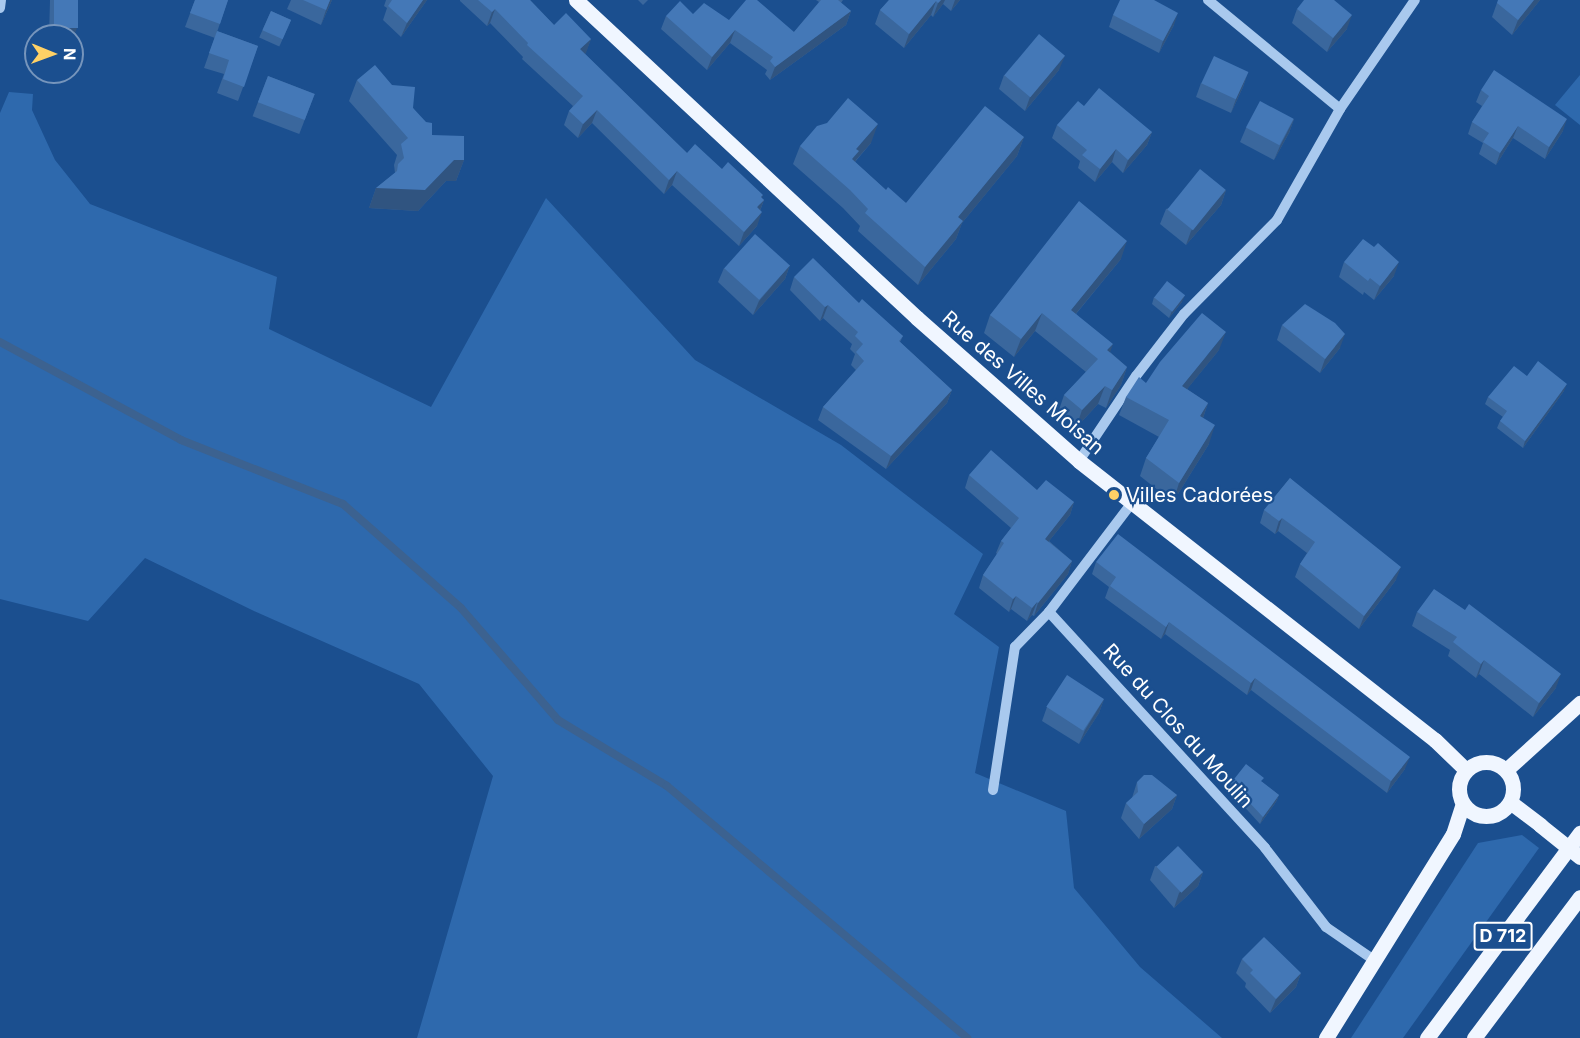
<!DOCTYPE html>
<meta charset="utf-8">
<style>
body{margin:0}
#map{position:relative;width:1580px;height:1038px;overflow:hidden;background:#1b4f8f;font-family:Inter,sans-serif}
div>[style]{position:absolute}
[style*='--x']{left:calc(var(--x)*1px);top:calc(var(--y)*1px);width:calc(var(--w)*1px);rotate:calc(var(--a)*1deg)}
.green>*{inset:0;background:#2e69ad}
.stream>*{height:8px;margin:-4px;padding:0 4px;transform-origin:4px;border-radius:4px;background:#3c6290}
.minor>*{height:10px;margin:-5px;padding:0 5px;transform-origin:5px;border-radius:5px;background:#a9c9ee}
.major>*{height:15px;margin:-7.5px;padding:0 7.5px;transform-origin:7.5px;border-radius:7.5px;background:#f0f6ff}
.major>.ring{margin:-7.5px;padding:0;box-sizing:content-box;background:none;border:15px solid #f0f6ff;border-radius:50%}
.major-bridge>*{height:15px;margin:-7.5px;padding:0 7.5px;transform-origin:7.5px;border-radius:7.5px;background:#f0f6ff}
.wall>*{inset:0;background:#3a679d;transform-origin:0 0}
.shaded-wall>*{inset:0;background:#305480}
.building>*{inset:0;background:#4478b7;transform-origin:0 0}
.dots>*{width:16px;height:16px;translate:-50% -50%;box-sizing:border-box;border:3px solid #1b4f8f;border-radius:50%}
span{translate:-50% -50%;white-space:nowrap;text-align:center;line-height:1.15;-webkit-text-stroke:4.5px #1b4f8f;paint-order:stroke}
.shield-label span{padding:2px 4px;background:#1b4f8f;border:2px solid;border-radius:4px;-webkit-text-stroke-width:0}
.shield-label{font-size:18px;color:#fff;font-weight:700}
.street-label{font-size:20px;color:#fff}
.poi-label{font-size:20px;color:#fff}
.left{translate:0 -50%;text-align:left}
.north{position:absolute;left:24px;top:24px;width:60px;height:60px;box-sizing:border-box;background:#1b4f8f;border:2px solid #7695bc;border-radius:50%;rotate:91deg;font-size:16px;font-weight:700;line-height:24px;text-align:center;color:#fff}
.north::after{content:'';display:block;margin:auto;width:21px;height:27px;background:#ffd166;clip-path:polygon(50% 0,100% 100%,50% 72%,0 100%)}
</style>
<div id="map">
<div class="green">
<div style="clip-path:polygon(1580px 75px,1580px 125px,1555px 105px)"></div>
<div style="clip-path:polygon(9px 92px,33px 94px,32px 110px,55px 160px,90px 204px,277px 277px,269px 329px,431px 407px,546px 198px,695px 360px,841px 445px,983px 554px,954px 614px,999px 647px,975px 773px,1066px 811px,1074px 888px,1140px 967px,1222px 1038px,417px 1038px,493px 776px,419px 684px,254px 611px,145px 558px,88px 621px,0 599px,0 113px)"></div>
<div style="clip-path:polygon(1522px 835px,1539px 848px,1403px 1038px,1351px 1038px,1478px 843px)"></div>
</div>
<div class="stream">
<div style="--x:0;--y:342;--w:206;--a:28.4"></div>
<div style="--x:181;--y:440;--w:174;--a:21.6"></div>
<div style="--x:343;--y:504;--w:157;--a:41.4"></div>
<div style="--x:461;--y:608;--w:148;--a:49.1"></div>
<div style="--x:558;--y:720;--w:127;--a:31.2"></div>
<div style="--x:667;--y:786;--w:392;--a:40"></div>
</div>
<div class="minor">
<div style="--x:1208;--y:0;--w:171;--a:39.5"></div>
<div style="--x:0;--y:8;--w:8;--a:-83"></div>
<div style="--x:1079;--y:461;--w:102;--a:-56.2"></div>
<div style="--x:1136;--y:376;--w:78;--a:-52.3"></div>
<div style="--x:1184;--y:314;--w:132;--a:-45.3"></div>
<div style="--x:1277;--y:220;--w:128;--a:-60.4"></div>
<div style="--x:1340;--y:109;--w:132;--a:-55.5"></div>
<div style="--x:1049;--y:612;--w:320;--a:47.5"></div>
<div style="--x:1265;--y:848;--w:100;--a:52.3"></div>
<div style="--x:1326;--y:927;--w:58;--a:34.5"></div>
<div style="--x:993;--y:790;--w:145;--a:-81.3"></div>
<div style="--x:1015;--y:647;--w:49;--a:-45.8"></div>
<div style="--x:1049;--y:612;--w:136;--a:-52.8"></div>
</div>
<div class="major">
<div style="--x:576;--y:0;--w:466;--a:43"></div>
<div style="--x:917;--y:318;--w:216;--a:41.4"></div>
<div style="--x:1079;--y:461;--w:452;--a:38.1"></div>
<div style="--x:1435;--y:740;--w:43;--a:44.1"></div>
<div class="ring" style="left:1459px;top:762px;width:39px;height:39px"></div>
<div style="--x:1506;--y:770;--w:100;--a:-42.2"></div>
<div style="--x:1510;--y:802;--w:38;--a:37"></div>
<div style="--x:1326;--y:1038;--w:240;--a:-58.1"></div>
<div style="--x:1453;--y:834;--w:32;--a:-72"></div>
<div style="--x:1427;--y:1038;--w:256;--a:-53.3"></div>
<div style="--x:1474;--y:1038;--w:176;--a:-53.1"></div>
</div>
<div class="major-bridge">
<div style="--x:1540;--y:825;--w:51;--a:38.7"></div>
</div>
<div class="wall">
<div style="clip-path:polygon(50px 0,78px 0,73px 41px,72px 36px,49px 36px)"></div>
<div style="clip-path:polygon(195px 0,228px 0,215px 38px,185px 27px)"></div>
<div style="clip-path:polygon(291px 0,332px 0,321px 25px,287px 9px)"></div>
<div style="clip-path:polygon(386px 0,427px 0,401px 37px,383px 20px,387px 8px,384px 6px)"></div>
<div style="clip-path:polygon(460px 0,530px 0,554px 25px,591px 39px,585px 54px,687px 153px,722px 169px,764px 200px,760px 211px,757px 226px,739px 246px,672px 185px,664px 194px,592px 123px,578px 138px,564px 125px,569px 111px,573px 106px,522px 59px,523px 57px,490px 23px,487px 26px,460px 1px)"></div>
<div style="clip-path:polygon(638px 0,648px 0,643px 5px)"></div>
<div style="clip-path:polygon(816px 0,843px 0,841px 3px,851px 11px,846px 25px,770px 80px,765px 74px,767px 70px,730px 43px,707px 70px,661px 29px,666px 16px,693px 14px,794px 32px,819px 2px)"></div>
<div style="clip-path:polygon(889px 0,960px 0,951px 11px,943px 4px,933px 17px,931px 15px,904px 48px,875px 24px,880px 10px)"></div>
<div style="clip-path:polygon(1540px 0,1512px 35px,1492px 17px,1497px 3px)"></div>
<div style="clip-path:polygon(1297px 9px,1347px 29px,1327px 52px,1292px 23px)"></div>
<div style="left:271px;top:11px;width:22px;height:29px;rotate:24deg"></div>
<div style="clip-path:polygon(1113px 15px,1174px 25px,1159px 53px,1109px 27px)"></div>
<div style="clip-path:polygon(217px 31px,258px 46px,238px 101px,217px 93px,224px 74px,204px 68px)"></div>
<div style="clip-path:polygon(1059px 70px,1025px 111px,999px 89px,1004px 75px)"></div>
<div style="clip-path:polygon(1248px 72px,1243px 87px,1231px 113px,1196px 97px,1201px 83px)"></div>
<div style="left:268px;top:76px;width:50px;height:43px;rotate:21deg"></div>
<div style="clip-path:polygon(357px 80px,392px 85px,413px 108px,432px 135px,464px 160px,456px 181px,446px 181px,418px 211px,369px 208px,376px 188px,395px 173px,394px 165px,397px 155px,349px 101px)"></div>
<div style="clip-path:polygon(1481px 90px,1563px 131px,1545px 159px,1513px 138px,1496px 165px,1479px 154px,1483px 143px,1468px 134px,1472px 122px,1482px 106px,1476px 102px)"></div>
<div style="clip-path:polygon(1084px 106px,1152px 132px,1147px 145px,1123px 173px,1112px 162px,1095px 182px,1078px 168px,1080px 161px,1052px 138px,1057px 125px)"></div>
<div style="clip-path:polygon(1294px 119px,1289px 133px,1274px 160px,1240px 142px,1246px 128px)"></div>
<div style="clip-path:polygon(1024px 137px,1017px 156px,962px 223px,956px 239px,918px 285px,858px 231px,860px 226px,843px 208px,793px 164px,800px 146px,871px 143px,855px 162px,886px 190px,906px 203px)"></div>
<div style="clip-path:polygon(1226px 190px,1221px 205px,1186px 245px,1160px 224px,1166px 209px)"></div>
<div style="clip-path:polygon(1121px 259px,1076px 314px,1110px 352px,1127px 367px,1121px 385px,1106px 408px,1098px 404px,1076px 428px,1058px 413px,1064px 395px,1086px 372px,1035px 331px,1014px 357px,984px 333px,990px 315px)"></div>
<div style="clip-path:polygon(1344px 262px,1394px 276px,1374px 300px,1364px 292px,1363px 295px,1339px 277px)"></div>
<div style="clip-path:polygon(790px 265px,785px 279px,753px 315px,718px 282px,724px 268px)"></div>
<div style="clip-path:polygon(794px 277px,859px 303px,903px 336px,900px 342px,952px 390px,947px 403px,886px 469px,818px 420px,823px 407px,856px 370px,851px 365px,855px 354px,850px 349px,852px 344px,823px 318px,820px 321px,790px 290px)"></div>
<div style="clip-path:polygon(1154px 297px,1182px 302px,1169px 318px,1152px 304px)"></div>
<div style="clip-path:polygon(1282px 325px,1340px 348px,1320px 373px,1277px 340px)"></div>
<div style="clip-path:polygon(1219px 350px,1187px 389px,1208px 403px,1203px 418px,1209px 444px,1173px 502px,1140px 476px,1146px 458px,1159px 437px,1119px 415px,1126px 397px,1146px 383px)"></div>
<div style="clip-path:polygon(1527px 376px,1564px 391px,1523px 448px,1497px 428px,1500px 421px,1503px 417px,1485px 404px,1488px 397px)"></div>
<div style="clip-path:polygon(969px 475px,1037px 490px,1074px 502px,1070px 515px,1049px 541px,1072px 561px,1068px 574px,1034px 616px,1032px 615px,1027px 621px,1011px 609px,1009px 612px,979px 588px,983px 575px,997px 554px,996px 553px,1001px 541px,1011px 528px,965px 488px)"></div>
<div style="clip-path:polygon(1290px 478px,1396px 580px,1359px 629px,1295px 577px,1300px 564px,1307px 553px,1278px 531px,1275px 534px,1260px 523px,1264px 510px)"></div>
<div style="clip-path:polygon(1096px 562px,1405px 769px,1387px 793px,1251px 690px,1247px 695px,1165px 634px,1161px 639px,1105px 598px,1109px 587px,1092px 574px)"></div>
<div style="clip-path:polygon(1417px 612px,1556px 688px,1533px 717px,1479px 674px,1476px 678px,1448px 656px,1450px 650px,1412px 626px)"></div>
<div style="clip-path:polygon(1104px 699px,1099px 713px,1079px 744px,1042px 721px,1047px 707px)"></div>
<div style="clip-path:polygon(1137px 782px,1177px 795px,1172px 809px,1139px 839px,1121px 818px,1126px 803px,1132px 798px)"></div>
<div style="clip-path:polygon(1262px 782px,1279px 795px,1276px 802px,1260px 824px,1229px 790px,1231px 783px)"></div>
<div style="clip-path:polygon(1155px 866px,1203px 872px,1198px 886px,1174px 908px,1150px 880px)"></div>
<div style="clip-path:polygon(1242px 959px,1301px 973px,1296px 987px,1270px 1013px,1245px 987px,1246px 983px,1236px 973px)"></div>
</div>
<div class="shaded-wall">
<div style="clip-path:polygon(330px 0,332px 0,321px 25px,326px 10px)"></div>
<div style="clip-path:polygon(423px 0,427px 0,401px 37px,407px 23px)"></div>
<div style="clip-path:polygon(941px 0,945px 0,943px 4px,933px 17px,938px 3px)"></div>
<div style="clip-path:polygon(955px 0,960px 0,951px 11px)"></div>
<div style="clip-path:polygon(1534px 0,1540px 0,1512px 35px,1518px 20px)"></div>
<div style="clip-path:polygon(936px 1px,931px 15px,904px 48px,909px 34px)"></div>
<div style="clip-path:polygon(495px 9px,490px 23px,487px 26px,492px 12px)"></div>
<div style="clip-path:polygon(851px 11px,846px 25px,770px 80px,775px 67px)"></div>
<div style="clip-path:polygon(1178px 13px,1174px 25px,1159px 53px,1163px 41px)"></div>
<div style="clip-path:polygon(1352px 15px,1347px 29px,1327px 52px,1333px 38px)"></div>
<div style="clip-path:polygon(53px 28px,77px 28px,72px 41px,72px 36px,50px 36px)"></div>
<div style="clip-path:polygon(735px 30px,730px 43px,707px 70px,712px 57px)"></div>
<div style="clip-path:polygon(591px 39px,586px 53px,575px 63px,580px 49px)"></div>
<div style="clip-path:polygon(1065px 56px,1059px 70px,1025px 111px,1030px 97px)"></div>
<div style="clip-path:polygon(1248px 72px,1243px 87px,1231px 113px,1236px 99px)"></div>
<div style="clip-path:polygon(597px 110px,592px 123px,578px 138px,583px 124px)"></div>
<div style="clip-path:polygon(1294px 119px,1289px 133px,1274px 160px,1280px 146px)"></div>
<div style="clip-path:polygon(1567px 119px,1563px 131px,1545px 159px,1549px 147px)"></div>
<div style="clip-path:polygon(878px 124px,871px 143px,856px 160px,852px 170px,852px 159px,856px 149px)"></div>
<div style="clip-path:polygon(1518px 126px,1513px 138px,1496px 165px,1500px 153px)"></div>
<div style="clip-path:polygon(1152px 132px,1147px 145px,1123px 173px,1128px 160px)"></div>
<div style="clip-path:polygon(1024px 137px,1017px 156px,962px 223px,956px 239px,918px 285px,925px 267px,958px 217px)"></div>
<div style="clip-path:polygon(1116px 149px,1112px 162px,1095px 182px,1100px 169px)"></div>
<div style="clip-path:polygon(454px 160px,464px 160px,456px 181px,446px 181px,418px 211px,369px 208px,376px 188px)"></div>
<div style="clip-path:polygon(677px 171px,672px 185px,664px 194px,669px 180px)"></div>
<div style="clip-path:polygon(1226px 190px,1221px 205px,1186px 245px,1191px 231px)"></div>
<div style="clip-path:polygon(763px 195px,760px 204px,764px 200px,759px 213px,752px 221px,761px 197px)"></div>
<div style="clip-path:polygon(762px 212px,757px 226px,739px 246px,744px 232px)"></div>
<div style="clip-path:polygon(1127px 241px,1121px 259px,1064px 328px,1071px 310px)"></div>
<div style="clip-path:polygon(1399px 262px,1394px 276px,1374px 300px,1380px 286px)"></div>
<div style="clip-path:polygon(790px 265px,785px 279px,753px 315px,759px 301px)"></div>
<div style="clip-path:polygon(1185px 295px,1182px 302px,1169px 318px,1172px 311px)"></div>
<div style="clip-path:polygon(828px 305px,823px 318px,820px 321px,825px 307px)"></div>
<div style="clip-path:polygon(1042px 313px,1035px 331px,1014px 357px,1021px 339px)"></div>
<div style="clip-path:polygon(1226px 332px,1219px 350px,1175px 404px,1182px 386px)"></div>
<div style="clip-path:polygon(1345px 334px,1340px 348px,1320px 373px,1325px 359px)"></div>
<div style="clip-path:polygon(1113px 344px,1107px 361px,1107px 350px)"></div>
<div style="clip-path:polygon(1127px 367px,1121px 385px,1106px 408px,1112px 390px)"></div>
<div style="clip-path:polygon(1567px 384px,1564px 391px,1523px 448px,1525px 441px)"></div>
<div style="clip-path:polygon(1105px 386px,1098px 404px,1076px 428px,1082px 410px)"></div>
<div style="clip-path:polygon(952px 390px,947px 403px,886px 469px,891px 456px)"></div>
<div style="clip-path:polygon(1208px 403px,1202px 421px,1200px 416px)"></div>
<div style="clip-path:polygon(1215px 425px,1209px 444px,1173px 502px,1179px 483px)"></div>
<div style="clip-path:polygon(1074px 502px,1070px 515px,1041px 551px,1045px 539px)"></div>
<div style="clip-path:polygon(1282px 518px,1278px 531px,1275px 534px,1279px 521px)"></div>
<div style="clip-path:polygon(1072px 561px,1068px 574px,1034px 616px,1038px 603px)"></div>
<div style="clip-path:polygon(1401px 567px,1396px 580px,1359px 629px,1364px 616px)"></div>
<div style="clip-path:polygon(1016px 596px,1011px 609px,1009px 612px,1013px 599px)"></div>
<div style="clip-path:polygon(1037px 602px,1032px 615px,1027px 621px,1032px 608px)"></div>
<div style="clip-path:polygon(1169px 622px,1165px 634px,1161px 639px,1166px 627px)"></div>
<div style="clip-path:polygon(1484px 660px,1479px 674px,1476px 678px,1481px 664px)"></div>
<div style="clip-path:polygon(1561px 674px,1556px 688px,1533px 717px,1539px 703px)"></div>
<div style="clip-path:polygon(1255px 678px,1251px 690px,1247px 695px,1251px 683px)"></div>
<div style="clip-path:polygon(1104px 699px,1099px 713px,1079px 744px,1085px 730px)"></div>
<div style="clip-path:polygon(1410px 757px,1405px 769px,1387px 793px,1391px 781px)"></div>
<div style="clip-path:polygon(1177px 795px,1172px 809px,1139px 839px,1144px 824px)"></div>
<div style="clip-path:polygon(1279px 795px,1276px 802px,1260px 824px,1263px 817px)"></div>
<div style="clip-path:polygon(1203px 872px,1198px 886px,1174px 908px,1179px 893px)"></div>
<div style="clip-path:polygon(1301px 973px,1296px 987px,1270px 1013px,1276px 999px)"></div>
</div>
<div class="building">
<div style="left:54px;top:0;width:24px;height:28px"></div>
<div style="clip-path:polygon(195px 0,228px 0,220px 24px,190px 13px)"></div>
<div style="clip-path:polygon(303px 0,330px 0,326px 10px)"></div>
<div style="clip-path:polygon(392px 0,423px 0,407px 23px,388px 6px)"></div>
<div style="clip-path:polygon(478px 0,530px 0,554px 25px,566px 13px,591px 39px,580px 49px,687px 153px,695px 144px,722px 169px,728px 162px,763px 195px,761px 197px,764px 200px,757px 207px,762px 212px,744px 232px,677px 171px,669px 180px,597px 110px,583px 124px,569px 111px,583px 96px,527px 45px,528px 43px,495px 9px,492px 12px)"></div>
<div style="clip-path:polygon(746px 0,757px 0,794px 32px,821px 0,838px 0,851px 11px,775px 67px,770px 61px,773px 57px,735px 30px,712px 57px,666px 16px,680px 1px,693px 14px,704px 3px,729px 20px)"></div>
<div style="clip-path:polygon(889px 0,941px 0,938px 3px,936px 1px,909px 34px,880px 10px)"></div>
<div style="clip-path:polygon(1120px 0,1154px 0,1178px 13px,1163px 41px,1113px 15px)"></div>
<div style="clip-path:polygon(1304px 0,1334px 0,1352px 15px,1333px 38px,1297px 9px)"></div>
<div style="clip-path:polygon(1498px 0,1534px 0,1518px 20px,1497px 3px)"></div>
<div style="left:271px;top:11px;width:22px;height:21px;rotate:24deg"></div>
<div style="clip-path:polygon(217px 31px,258px 46px,244px 87px,223px 79px,229px 60px,209px 53px)"></div>
<div style="left:1039px;top:34px;width:34px;height:54px;rotate:40deg"></div>
<div style="left:1214px;top:56px;width:38px;height:30px;rotate:25deg"></div>
<div style="clip-path:polygon(375px 65px,392px 85px,415px 87px,413px 108px,426px 122px,432px 123px,432px 135px,464px 136px,464px 160px,454px 160px,425px 190px,376px 188px,397px 171px,398px 164px,404px 158px,401px 144px,408px 138px,357px 80px)"></div>
<div style="clip-path:polygon(1494px 70px,1567px 119px,1549px 147px,1518px 126px,1500px 153px,1483px 142px,1489px 133px,1472px 122px,1489px 96px,1481px 90px)"></div>
<div style="left:268px;top:76px;width:50px;height:28px;rotate:21deg"></div>
<div style="clip-path:polygon(1099px 88px,1152px 132px,1128px 160px,1116px 149px,1100px 169px,1082px 155px,1087px 150px,1057px 125px,1078px 101px,1084px 106px)"></div>
<div style="clip-path:polygon(848px 98px,878px 124px,856px 149px,859px 151px,852px 159px,886px 190px,888px 187px,906px 203px,985px 106px,1024px 137px,958px 217px,963px 221px,925px 267px,865px 213px,868px 209px,850px 190px,800px 146px,817px 126px,827px 123px)"></div>
<div style="left:1260px;top:101px;width:38px;height:30px;rotate:28deg"></div>
<div style="left:1200px;top:169px;width:33px;height:52px;rotate:39deg"></div>
<div style="clip-path:polygon(1079px 201px,1127px 241px,1071px 310px,1113px 344px,1107px 350px,1127px 367px,1112px 390px,1105px 386px,1082px 410px,1064px 395px,1098px 359px,1042px 313px,1021px 339px,990px 315px)"></div>
<div style="left:755px;top:234px;width:47px;height:46px;rotate:42deg"></div>
<div style="clip-path:polygon(1363px 239px,1374px 247px,1378px 243px,1399px 262px,1380px 286px,1370px 278px,1368px 281px,1344px 262px)"></div>
<div style="clip-path:polygon(813px 258px,859px 303px,862px 299px,903px 336px,899px 341px,952px 390px,891px 456px,823px 407px,864px 361px,856px 352px,863px 344px,855px 336px,858px 332px,828px 305px,825px 307px,794px 277px)"></div>
<div style="left:1167px;top:281px;width:23px;height:21px;rotate:38deg"></div>
<div style="clip-path:polygon(1305px 304px,1335px 323px,1345px 334px,1325px 359px,1282px 325px)"></div>
<div style="clip-path:polygon(1202px 313px,1226px 332px,1182px 386px,1208px 403px,1200px 416px,1215px 425px,1179px 483px,1146px 458px,1169px 420px,1126px 397px,1139px 377px,1146px 383px,1160px 362px)"></div>
<div style="clip-path:polygon(1538px 361px,1567px 384px,1525px 441px,1500px 421px,1507px 411px,1488px 397px,1514px 366px,1527px 376px)"></div>
<div style="clip-path:polygon(991px 450px,1037px 490px,1046px 480px,1074px 502px,1045px 539px,1072px 561px,1038px 603px,1037px 602px,1032px 608px,1016px 596px,1013px 599px,983px 575px,1004px 543px,1001px 541px,1019px 518px,969px 475px)"></div>
<div style="clip-path:polygon(1290px 478px,1401px 567px,1364px 616px,1300px 564px,1315px 542px,1282px 518px,1279px 521px,1264px 510px)"></div>
<div style="clip-path:polygon(1118px 534px,1410px 757px,1391px 781px,1255px 678px,1251px 683px,1169px 622px,1166px 627px,1110px 586px,1116px 577px,1096px 562px)"></div>
<div style="clip-path:polygon(1434px 589px,1465px 610px,1469px 604px,1561px 674px,1539px 703px,1484px 660px,1481px 664px,1453px 642px,1457px 637px,1417px 612px)"></div>
<div style="left:1067px;top:675px;width:44px;height:38px;rotate:33deg"></div>
<div style="clip-path:polygon(1246px 764px,1264px 778px,1261px 781px,1279px 795px,1263px 817px,1231px 783px)"></div>
<div style="clip-path:polygon(1144px 775px,1152px 775px,1177px 795px,1144px 824px,1126px 803px,1138px 792px,1137px 782px)"></div>
<div style="left:1178px;top:846px;width:36px;height:30px;rotate:46deg"></div>
<div style="clip-path:polygon(1264px 937px,1301px 973px,1276px 999px,1250px 973px,1253px 970px,1242px 959px)"></div>
</div>
<div class="dots">
<div style="left:1114px;top:495px;background:#ffd166"></div>
</div>
<div class="shield-label">
<span style="left:1503px;top:936px">D 712</span>
</div>
<div class="street-label">
<span style="left:1023px;top:383px;rotate:41deg">Rue des Villes Moisan</span>
<span style="left:1178px;top:726px;rotate:48deg">Rue du Clos du Moulin</span>
</div>
<div class="poi-label">
<span class="left" style="left:1126px;top:495px">Villes Cadorées</span>
</div>
<div class="north">N</div>
</div>
